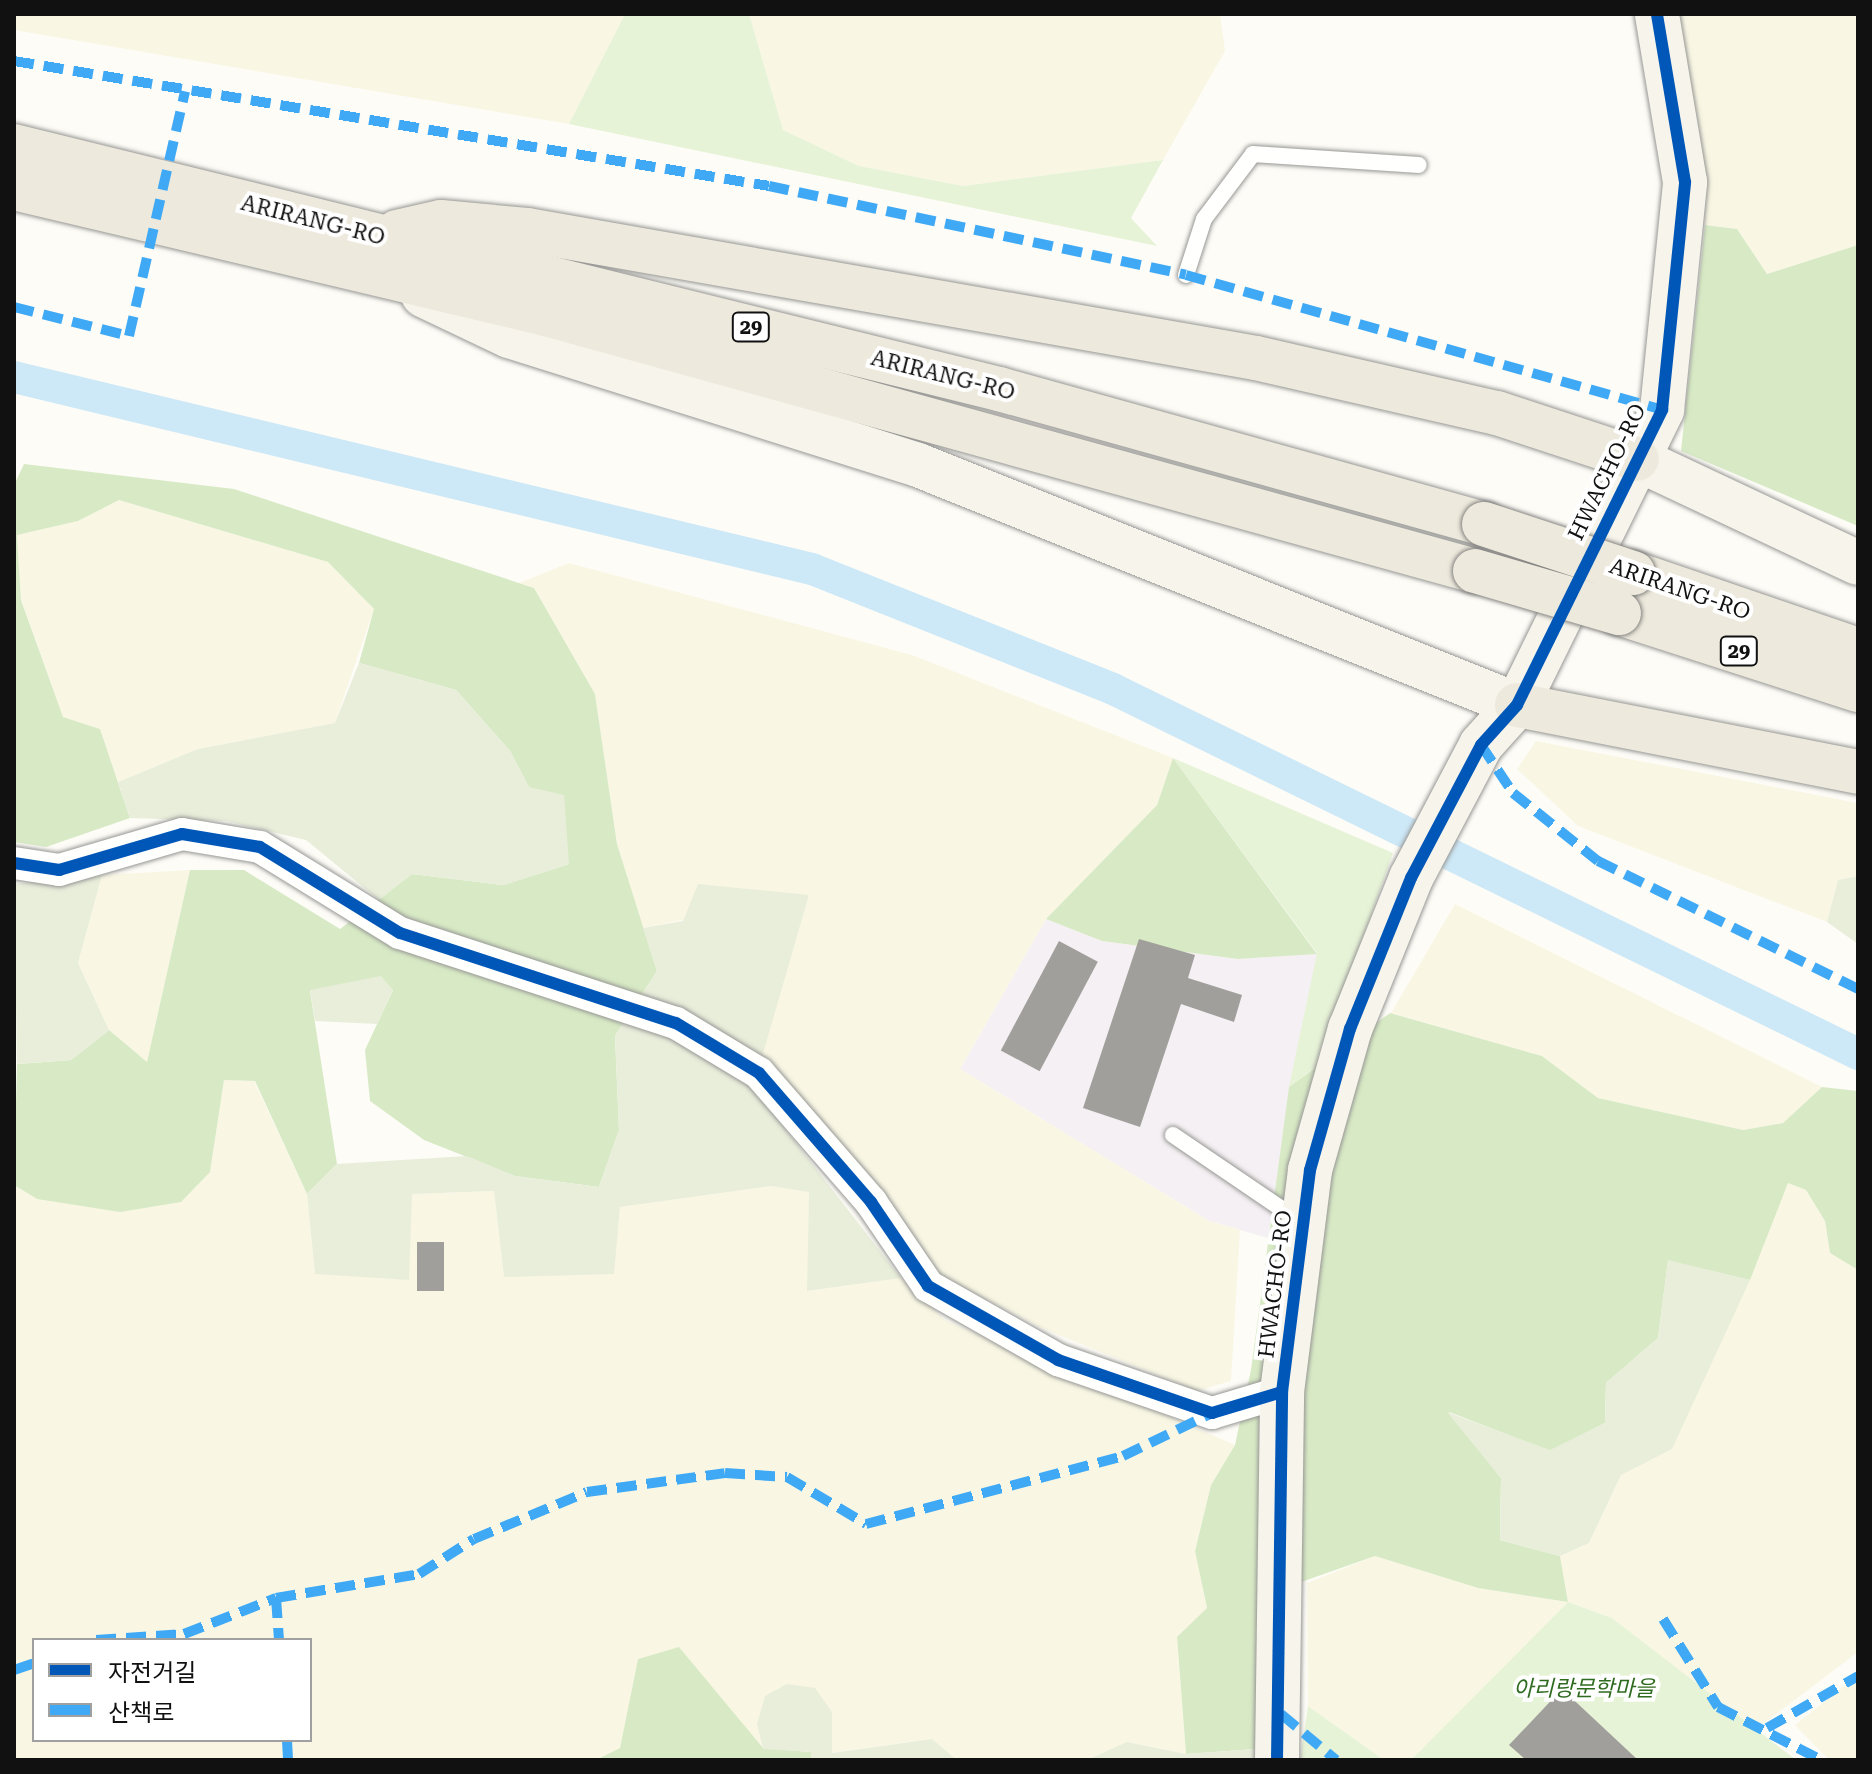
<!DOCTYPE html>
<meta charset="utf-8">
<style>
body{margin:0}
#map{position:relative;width:1872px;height:1774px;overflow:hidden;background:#fdfcf7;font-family:"Roboto Serif","Noto Sans KR",serif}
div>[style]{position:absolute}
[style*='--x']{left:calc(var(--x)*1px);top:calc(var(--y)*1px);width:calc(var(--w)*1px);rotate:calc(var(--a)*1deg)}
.industrial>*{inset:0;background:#f5f0f3}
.farmland>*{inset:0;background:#f9f7e4}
.green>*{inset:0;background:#e7f3d7}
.forest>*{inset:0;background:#d8eac5}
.cemetery>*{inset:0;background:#e9eedb}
.canal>*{height:32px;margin:-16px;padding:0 16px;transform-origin:16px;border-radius:16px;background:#cde8f7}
.building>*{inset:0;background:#a19f9c;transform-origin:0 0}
.roads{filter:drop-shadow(0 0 2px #979795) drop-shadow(0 0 2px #979795)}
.lane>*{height:16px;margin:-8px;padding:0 8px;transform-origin:8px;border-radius:8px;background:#fffffe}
.street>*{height:32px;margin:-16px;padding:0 16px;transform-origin:16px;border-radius:16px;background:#fffffe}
.secondary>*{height:44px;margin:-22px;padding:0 22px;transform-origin:22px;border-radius:22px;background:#f6f4eb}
.primary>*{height:44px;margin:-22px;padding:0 22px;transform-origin:22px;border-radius:22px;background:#ede9dc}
.bridges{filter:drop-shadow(0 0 2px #858482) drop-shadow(0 0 2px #858482)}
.primary-bridge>*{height:44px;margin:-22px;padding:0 22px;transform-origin:22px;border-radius:22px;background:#ede9dc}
.quiet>*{height:10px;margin-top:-5px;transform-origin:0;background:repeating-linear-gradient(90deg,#3fa9f5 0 20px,transparent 0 30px)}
.cycleway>*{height:12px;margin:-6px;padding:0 6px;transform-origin:6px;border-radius:6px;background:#0057b8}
span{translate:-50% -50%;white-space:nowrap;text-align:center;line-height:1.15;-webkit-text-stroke:8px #fff;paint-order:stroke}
.shield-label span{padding:2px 6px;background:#fff;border:2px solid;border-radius:6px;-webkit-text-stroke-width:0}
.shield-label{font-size:20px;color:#111;font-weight:700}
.street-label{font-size:22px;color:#111}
.park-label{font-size:22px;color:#2f6b1f;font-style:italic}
.frame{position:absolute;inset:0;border:16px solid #111;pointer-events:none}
.legend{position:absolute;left:32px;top:1638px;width:280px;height:104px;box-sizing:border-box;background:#fff;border:2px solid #a0a0a0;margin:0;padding:10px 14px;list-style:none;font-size:24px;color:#111}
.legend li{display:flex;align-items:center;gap:16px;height:40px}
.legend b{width:40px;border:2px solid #a0a0a0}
</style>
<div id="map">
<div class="industrial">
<div style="clip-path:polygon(1046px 919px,1102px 941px,1238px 959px,1317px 954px,1268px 1238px,1209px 1221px,960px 1069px)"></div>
</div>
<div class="farmland">
<div style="clip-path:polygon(14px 14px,625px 14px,569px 124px,14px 30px)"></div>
<div style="clip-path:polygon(749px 14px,1220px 14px,1225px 51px,1163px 160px,963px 186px,859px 166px,783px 130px)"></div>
<div style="clip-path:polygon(1673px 14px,1858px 14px,1858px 245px,1767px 274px,1737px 229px,1705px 225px)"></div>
<div style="clip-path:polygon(119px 500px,328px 562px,374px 609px,335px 723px,198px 749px,118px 782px,100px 729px,63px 717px,21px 599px,17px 535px,78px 521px)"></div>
<div style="clip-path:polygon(569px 563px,912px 655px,1173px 758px,1157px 805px,1046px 919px,960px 1069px,1209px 1221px,1240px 1230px,1231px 1381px,1197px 1391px,1044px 1329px,942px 1276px,762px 1054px,809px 895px,643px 928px,617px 844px,595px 694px,534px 588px,519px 583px)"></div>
<div style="clip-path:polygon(1536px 741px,1858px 803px,1858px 876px,1838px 880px,1827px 922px,1578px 826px,1517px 769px)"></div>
<div style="clip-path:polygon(190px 870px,147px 1062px,109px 1030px,78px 963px,102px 875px)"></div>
<div style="clip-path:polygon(1455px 904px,1822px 1087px,1783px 1123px,1743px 1130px,1598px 1098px,1542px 1056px,1391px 1013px)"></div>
<div style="clip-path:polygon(evenodd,224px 1080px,254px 1081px,307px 1194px,315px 1274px,412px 1194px,494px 1191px,504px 1277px,613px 1273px,620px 1207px,771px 1186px,809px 1191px,808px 1291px,901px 1278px,945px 1320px,1235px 1445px,1211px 1485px,1195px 1550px,1207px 1608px,1177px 1638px,1186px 1754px,1128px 1742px,1087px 1760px,957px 1760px,932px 1739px,831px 1753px,757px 1724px,763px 1749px,727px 1710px,638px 1659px,620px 1748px,596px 1760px,14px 1760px,14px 1185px,37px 1199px,210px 1172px,224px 1080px,34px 1640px,310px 1640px,310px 1740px,34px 1740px,34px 1640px)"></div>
<div style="clip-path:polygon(1788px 1183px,1806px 1190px,1825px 1221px,1830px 1253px,1858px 1270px,1858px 1652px,1754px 1731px,1612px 1618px,1568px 1602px,1411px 1760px,1384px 1760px,1308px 1706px,1307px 1583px,1375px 1556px,1478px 1588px,1568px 1602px,1560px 1556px,1589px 1543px,1621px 1475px,1672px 1448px)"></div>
<div style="clip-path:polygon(1858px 1675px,1858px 1760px,1829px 1760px,1795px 1725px)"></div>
</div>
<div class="green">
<div style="clip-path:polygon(625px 14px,749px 14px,783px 130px,859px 166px,963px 186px,1163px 160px,1131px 218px,1157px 246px,569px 124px)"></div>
<div style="clip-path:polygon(1173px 758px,1393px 853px,1318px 1065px,1289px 1087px,1317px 953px)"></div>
<div style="clip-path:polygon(1568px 1602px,1612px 1618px,1796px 1760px,1411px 1760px)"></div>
<div style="clip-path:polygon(1308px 1706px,1384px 1760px,1300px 1760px)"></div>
</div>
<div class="forest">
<div style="clip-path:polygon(1705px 225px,1737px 229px,1767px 274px,1858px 245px,1858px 526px,1681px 451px)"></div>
<div style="clip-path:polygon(24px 464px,234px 489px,534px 588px,595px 694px,617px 844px,657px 971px,615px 1036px,619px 1130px,599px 1187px,515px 1176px,424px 1140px,370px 1101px,365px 1050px,393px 990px,310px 991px,337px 1164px,307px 1194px,255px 1081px,224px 1080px,210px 1172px,181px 1202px,120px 1212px,37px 1199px,14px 1185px,17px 1064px,71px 1060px,109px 1030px,147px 1062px,190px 870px,244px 870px,340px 929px,412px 874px,503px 885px,569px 864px,510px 751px,456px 690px,359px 663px,374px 609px,328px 562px,119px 500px,78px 521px,17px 535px,21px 600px,63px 717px,100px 729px,130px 818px,46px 847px,14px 842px,14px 485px)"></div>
<div style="clip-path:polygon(1173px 758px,1317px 954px,1238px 959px,1102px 941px,1046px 919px,1157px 805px)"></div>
<div style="clip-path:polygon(1390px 1013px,1542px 1056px,1598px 1098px,1743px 1130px,1783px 1123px,1822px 1087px,1858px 1091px,1858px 1270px,1830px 1253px,1825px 1221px,1806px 1190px,1788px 1183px,1750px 1280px,1668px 1261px,1658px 1338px,1606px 1383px,1605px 1423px,1550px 1451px,1449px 1412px,1501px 1478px,1500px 1540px,1560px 1556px,1568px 1602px,1478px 1588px,1375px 1556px,1259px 1597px,1256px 1749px,1186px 1754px,1177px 1637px,1207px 1608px,1195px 1551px,1211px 1485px,1235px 1445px,1251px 1370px,1289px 1087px)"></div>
<div style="clip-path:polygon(679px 1647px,763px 1748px,811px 1752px,811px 1760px,596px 1760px,620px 1748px,638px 1659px)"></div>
</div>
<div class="cemetery">
<div style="clip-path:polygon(359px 663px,456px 690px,510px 751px,529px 787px,564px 795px,569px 864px,503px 885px,412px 874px,379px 900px,306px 840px,226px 821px,130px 818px,118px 782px,198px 749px,335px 723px)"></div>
<div style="clip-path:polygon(102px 875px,78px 963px,109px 1030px,71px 1060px,17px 1064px,14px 884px)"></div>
<div style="clip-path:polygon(1858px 876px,1858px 944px,1827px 922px,1838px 880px)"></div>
<div style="clip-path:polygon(698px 884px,809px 895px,753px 1088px,901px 1278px,807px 1291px,809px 1192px,771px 1186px,620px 1207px,614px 1274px,504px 1277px,494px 1191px,412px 1194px,409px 1280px,315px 1274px,307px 1194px,337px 1164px,467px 1156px,515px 1176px,599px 1187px,619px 1130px,615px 1036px,657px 971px,643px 928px,683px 921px)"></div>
<div style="clip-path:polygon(381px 976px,393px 990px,377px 1024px,315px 1021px,310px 990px)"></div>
<div style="clip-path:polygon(1668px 1260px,1750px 1280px,1672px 1449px,1621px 1475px,1589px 1543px,1560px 1556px,1500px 1540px,1501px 1478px,1447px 1412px,1550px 1450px,1605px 1423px,1606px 1383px,1658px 1338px)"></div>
<div style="clip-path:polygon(787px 1684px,815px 1688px,832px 1712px,832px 1753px,932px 1739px,957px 1760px,811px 1760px,811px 1752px,763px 1749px,757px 1724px,765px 1696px)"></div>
<div style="clip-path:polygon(1127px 1742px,1186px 1754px,1256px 1749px,1254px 1760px,1087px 1760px)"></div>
</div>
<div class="canal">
<div style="--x:14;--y:377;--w:821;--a:13.53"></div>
<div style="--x:812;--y:569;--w:324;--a:21.7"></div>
<div style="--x:1113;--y:689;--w:830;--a:26.1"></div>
</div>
<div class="building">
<div style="clip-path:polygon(1139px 939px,1195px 955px,1188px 978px,1242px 995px,1234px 1022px,1181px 1004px,1140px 1127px,1083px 1108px)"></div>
<div style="left:1059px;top:941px;width:44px;height:124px;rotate:28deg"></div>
<div style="left:417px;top:1242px;width:27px;height:49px"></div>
<div style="clip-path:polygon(1562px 1689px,1638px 1760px,1526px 1760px,1509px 1745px)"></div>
</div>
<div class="roads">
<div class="lane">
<div style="--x:1186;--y:275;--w:59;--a:-72.2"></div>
<div style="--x:1204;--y:219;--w:81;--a:-53"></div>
<div style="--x:1253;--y:154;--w:166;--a:3.8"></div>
<div style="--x:1173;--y:1135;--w:151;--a:34.2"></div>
</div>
<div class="street">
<div style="--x:14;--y:863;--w:46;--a:8.8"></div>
<div style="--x:59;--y:870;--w:128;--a:-16.3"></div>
<div style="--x:182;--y:834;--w:79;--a:9.5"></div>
<div style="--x:260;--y:847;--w:164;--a:31.6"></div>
<div style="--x:400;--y:933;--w:290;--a:18.1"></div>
<div style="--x:676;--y:1023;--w:97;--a:31.1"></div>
<div style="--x:759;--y:1073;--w:171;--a:49"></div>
<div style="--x:871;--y:1202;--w:102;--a:55.8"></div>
<div style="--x:928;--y:1286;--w:150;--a:29.6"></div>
<div style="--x:1058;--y:1360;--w:163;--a:19"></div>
<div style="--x:1212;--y:1413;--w:73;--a:-16.7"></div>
</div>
<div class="secondary">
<div style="--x:423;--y:295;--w:95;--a:25.5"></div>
<div style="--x:509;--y:336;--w:429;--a:17.5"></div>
<div style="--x:918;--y:465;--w:645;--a:21.83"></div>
<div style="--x:1637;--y:459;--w:244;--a:25.2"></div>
<div style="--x:1277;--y:1760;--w:368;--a:-89.2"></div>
<div style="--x:1282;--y:1392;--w:224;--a:-82.8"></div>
<div style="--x:1310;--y:1170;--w:147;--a:-74.2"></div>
<div style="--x:1350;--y:1029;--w:163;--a:-68"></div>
<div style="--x:1411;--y:878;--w:150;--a:-62.2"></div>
<div style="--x:1481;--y:745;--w:54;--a:-48"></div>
<div style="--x:1517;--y:705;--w:329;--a:-63.8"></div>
<div style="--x:1662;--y:410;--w:229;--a:-84.2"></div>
<div style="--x:1685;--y:182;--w:170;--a:-99.5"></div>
</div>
<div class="primary">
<div style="--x:14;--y:146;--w:1015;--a:13.86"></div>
<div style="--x:999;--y:389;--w:503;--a:15.55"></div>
<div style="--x:14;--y:188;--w:547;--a:13.32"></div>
<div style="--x:546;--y:314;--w:964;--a:15.46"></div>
<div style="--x:397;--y:232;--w:45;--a:-12.8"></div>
<div style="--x:441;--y:222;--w:86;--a:5.3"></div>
<div style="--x:527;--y:230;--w:740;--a:9.96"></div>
<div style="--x:1256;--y:358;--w:247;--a:12.9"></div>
<div style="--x:1497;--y:413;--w:147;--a:18.2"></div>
<div style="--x:1633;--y:573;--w:238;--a:18.9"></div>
<div style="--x:1619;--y:613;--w:251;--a:17.9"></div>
<div style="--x:1517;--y:705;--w:348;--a:11.1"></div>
</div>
</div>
<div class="bridges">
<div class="primary-bridge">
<div style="--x:1484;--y:524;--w:157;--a:18.2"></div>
<div style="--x:1475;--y:571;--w:150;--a:16.3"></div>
</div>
</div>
<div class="quiet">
<div style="--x:14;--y:61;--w:765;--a:9.4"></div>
<div style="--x:769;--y:186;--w:426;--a:12"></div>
<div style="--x:1186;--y:275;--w:495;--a:15.8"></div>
<div style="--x:14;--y:307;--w:119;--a:14.2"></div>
<div style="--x:129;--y:336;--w:251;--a:-77.1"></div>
<div style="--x:1481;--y:745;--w:58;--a:56.3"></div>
<div style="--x:1513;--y:793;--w:109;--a:38.7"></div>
<div style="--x:1598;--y:861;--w:290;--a:26.2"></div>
<div style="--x:276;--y:1598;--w:42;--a:85.9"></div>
<div style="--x:1663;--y:1619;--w:104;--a:58"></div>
<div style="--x:1718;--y:1707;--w:116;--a:27.2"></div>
<div style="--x:96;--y:1640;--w:88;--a:-3.9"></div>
<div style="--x:184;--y:1634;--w:99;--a:-21.4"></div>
<div style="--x:276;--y:1598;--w:145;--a:-9.5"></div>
<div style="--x:419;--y:1574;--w:65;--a:-32.5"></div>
<div style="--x:474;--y:1539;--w:122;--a:-22.6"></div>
<div style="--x:587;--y:1492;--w:139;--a:-7.8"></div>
<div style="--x:725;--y:1473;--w:62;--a:3.7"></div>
<div style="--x:787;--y:1477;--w:92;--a:30.7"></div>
<div style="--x:866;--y:1524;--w:266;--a:-14.8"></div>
<div style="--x:1123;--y:1456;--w:99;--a:-25.8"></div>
<div style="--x:14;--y:1670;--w:21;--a:-19"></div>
<div style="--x:1281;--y:1714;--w:72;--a:39.9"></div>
<div style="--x:1767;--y:1728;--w:105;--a:-29.7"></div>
<div style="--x:287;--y:1740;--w:20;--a:87"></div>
</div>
<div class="cycleway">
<div style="--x:14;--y:863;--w:46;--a:8.8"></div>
<div style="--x:59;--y:870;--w:128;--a:-16.3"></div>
<div style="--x:182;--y:834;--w:79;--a:9.5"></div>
<div style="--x:260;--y:847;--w:164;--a:31.6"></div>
<div style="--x:400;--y:933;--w:290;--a:18.1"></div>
<div style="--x:676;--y:1023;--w:97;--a:31.1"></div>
<div style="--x:759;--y:1073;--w:171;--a:49"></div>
<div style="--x:871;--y:1202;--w:102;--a:55.8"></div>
<div style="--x:928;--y:1286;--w:150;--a:29.6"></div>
<div style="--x:1058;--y:1360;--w:163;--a:19"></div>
<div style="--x:1212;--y:1413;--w:73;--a:-16.7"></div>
<div style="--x:1277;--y:1760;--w:368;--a:-89.2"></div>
<div style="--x:1282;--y:1392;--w:224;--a:-82.8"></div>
<div style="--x:1310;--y:1170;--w:147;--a:-74.2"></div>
<div style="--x:1350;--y:1029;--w:163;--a:-68"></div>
<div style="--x:1411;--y:878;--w:150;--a:-62.2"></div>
<div style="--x:1481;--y:745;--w:54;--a:-48"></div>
<div style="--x:1517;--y:705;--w:329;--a:-63.8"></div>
<div style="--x:1662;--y:410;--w:229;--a:-84.2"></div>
<div style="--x:1685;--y:182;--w:170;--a:-99.5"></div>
</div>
<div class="shield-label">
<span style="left:751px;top:327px">29</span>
<span style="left:1739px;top:651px">29</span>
</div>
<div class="street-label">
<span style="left:313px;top:220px;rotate:14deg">ARIRANG-RO</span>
<span style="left:943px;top:375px;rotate:14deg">ARIRANG-RO</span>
<span style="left:1607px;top:472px;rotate:-64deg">HWACHO-RO</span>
<span style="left:1680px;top:589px;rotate:19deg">ARIRANG-RO</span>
<span style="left:1275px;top:1284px;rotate:-83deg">HWACHO-RO</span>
</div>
<div class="park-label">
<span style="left:1584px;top:1689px">아리랑문학마을</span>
</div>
<div class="frame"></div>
<ul class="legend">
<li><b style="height:10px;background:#0057b8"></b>자전거길</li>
<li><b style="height:10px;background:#3fa9f5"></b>산책로</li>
</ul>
</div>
